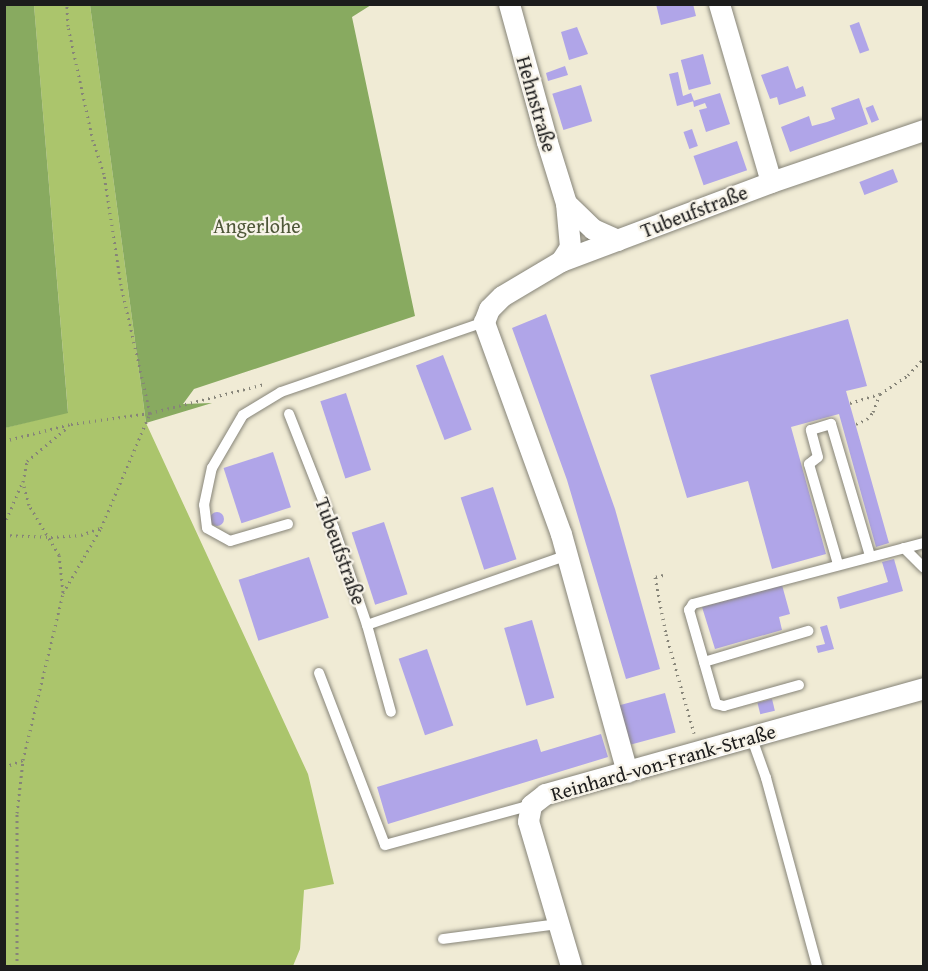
<!DOCTYPE html>
<meta charset="utf-8">
<style>
body{margin:0}
#map{position:relative;width:928px;height:971px;overflow:hidden;background:#f0ebd5;font-family:"Gentium Book Plus",serif}
div>[style]{position:absolute}
[style*='--x']{left:calc(var(--x)*1px);top:calc(var(--y)*1px);width:calc(var(--w)*1px);rotate:calc(var(--a)*1deg)}
.green>*{inset:0;background:#abc56c}
.forest>*{inset:0;background:#88aa60}
.building>*{inset:0;background:#b0a5e8;transform-origin:0 0}
.round{border-radius:50%}
.path>*{height:3px;margin-top:-1.5px;transform-origin:0;background:repeating-linear-gradient(90deg,#868478 0 1.5px,transparent 0 6px)}
.roads{filter:drop-shadow(0 0 2px #868478) drop-shadow(0 0 2px #868478)}
.service>*{height:10px;margin:-5px;padding:0 5px;transform-origin:5px;border-radius:5px;background:#fff}
.minor>*{height:21px;margin:-10.5px;padding:0 10.5px;transform-origin:10.5px;border-radius:10.5px;background:#fff}
span{translate:-50% -50%;white-space:nowrap;text-align:center;line-height:1.15;-webkit-text-stroke:4.5px #f7f3e8;paint-order:stroke}
.street-label{font-size:20px;color:#1c1c1c}
.park-label{font-size:20px;color:#4e5738}
.frame{position:absolute;inset:0;border:6px solid #1c1c1c;pointer-events:none}
</style>
<div id="map">
<div class="green">
<div style="clip-path:polygon(34px 5px,90px 5px,146px 423px,308px 774px,334px 884px,304px 890px,300px 949px,293px 966px,5px 966px,4px 428px,68px 412px)"></div>
</div>
<div class="forest">
<div style="clip-path:polygon(4px 5px,34px 5px,68px 413px,5px 428px)"></div>
<div style="clip-path:polygon(90px 5px,371px 5px,352px 17px,415px 316px,194px 389px,183px 404px,212px 403px,146px 423px)"></div>
</div>
<div class="building">
<div style="clip-path:polygon(656px 4px,693px 4px,696px 16px,661px 25px)"></div>
<div style="left:859px;top:22px;width:30px;height:10px;rotate:70deg"></div>
<div style="clip-path:polygon(577px 27px,588px 54px,569px 60px,561px 32px)"></div>
<div style="left:703px;top:54px;width:31px;height:23px;rotate:75deg"></div>
<div style="clip-path:polygon(565px 66px,568px 75px,548px 81px,546px 73px)"></div>
<div style="clip-path:polygon(788px 66px,796px 89px,803px 86px,806px 96px,779px 105px,777px 97px,770px 99px,761px 75px)"></div>
<div style="clip-path:polygon(678px 72px,683px 96px,691px 93px,694px 101px,677px 106px,669px 74px)"></div>
<div style="left:581px;top:85px;width:38px;height:30px;rotate:73deg"></div>
<div style="clip-path:polygon(720px 93px,730px 124px,706px 132px,699px 110px,707px 108px,705px 103px,694px 107px,693px 101px)"></div>
<div style="clip-path:polygon(859px 98px,868px 124px,790px 152px,781px 127px,809px 116px,812px 126px,827px 122px,835px 119px,831px 108px)"></div>
<div style="left:873px;top:105px;width:16px;height:8px;rotate:68deg"></div>
<div style="left:692px;top:129px;width:18px;height:9px;rotate:71deg"></div>
<div style="left:737px;top:141px;width:31px;height:46px;rotate:71deg"></div>
<div style="left:893px;top:169px;width:14px;height:36px;rotate:69deg"></div>
<div style="clip-path:polygon(546px 314px,615px 509px,660px 669px,626px 679px,567px 480px,512px 328px)"></div>
<div style="clip-path:polygon(848px 319px,867px 386px,846px 391px,889px 543px,876px 547px,839px 414px,791px 427px,826px 554px,772px 569px,748px 481px,687px 498px,650px 375px)"></div>
<div style="left:443px;top:355px;width:80px;height:29px;rotate:69deg"></div>
<div style="left:346px;top:393px;width:81px;height:27px;rotate:72deg"></div>
<div style="left:273px;top:452px;width:58px;height:52px;rotate:72deg"></div>
<div style="left:493px;top:487px;width:76px;height:34px;rotate:72deg"></div>
<div class="round" style="left:210px;top:512px;width:14px;height:14px"></div>
<div style="left:384px;top:522px;width:76px;height:34px;rotate:72deg"></div>
<div style="left:309px;top:557px;width:64px;height:74px;rotate:72deg"></div>
<div style="clip-path:polygon(894px 559px,903px 591px,840px 609px,837px 597px,888px 582px,882px 562px)"></div>
<div style="clip-path:polygon(782px 585px,790px 614px,779px 617px,782px 630px,715px 649px,702px 607px)"></div>
<div style="left:532px;top:620px;width:81px;height:29px;rotate:74deg"></div>
<div style="clip-path:polygon(827px 625px,834px 649px,818px 653px,816px 646px,825px 644px,820px 627px)"></div>
<div style="left:427px;top:649px;width:81px;height:30px;rotate:71deg"></div>
<div style="left:665px;top:693px;width:41px;height:48px;rotate:75deg"></div>
<div style="left:772px;top:699px;width:12px;height:15px;rotate:76deg"></div>
<div style="clip-path:polygon(601px 734px,608px 757px,388px 824px,377px 787px,537px 739px,541px 752px)"></div>
</div>
<div class="path">
<div style="--x:850;--y:403;--w:31;--a:-17"></div>
<div style="--x:880;--y:394;--w:34;--a:-34"></div>
<div style="--x:908;--y:375;--w:23;--a:-47"></div>
<div style="--x:856;--y:424;--w:12;--a:-24"></div>
<div style="--x:867;--y:419;--w:9;--a:-49"></div>
<div style="--x:873;--y:412;--w:19;--a:-69"></div>
<div style="--x:4;--y:441;--w:69;--a:-14.2"></div>
<div style="--x:71;--y:424;--w:80;--a:-7.9"></div>
<div style="--x:150;--y:413;--w:119;--a:-14.2"></div>
<div style="--x:4;--y:525;--w:46;--a:-66.8"></div>
<div style="--x:4;--y:535;--w:47;--a:2.4"></div>
<div style="--x:51;--y:537;--w:30;--a:-4"></div>
<div style="--x:81;--y:535;--w:20;--a:-20"></div>
<div style="--x:663;--y:575;--w:8;--a:166"></div>
<div style="--x:655;--y:577;--w:58;--a:79.1"></div>
<div style="--x:666;--y:634;--w:103;--a:74.2"></div>
<div style="--x:63;--y:592;--w:37;--a:-96"></div>
<div style="--x:59;--y:555;--w:58;--a:-121"></div>
<div style="--x:29;--y:505;--w:24;--a:-105"></div>
<div style="--x:23;--y:482;--w:21;--a:-79"></div>
<div style="--x:27;--y:461;--w:53;--a:-39.7"></div>
<div style="--x:4;--y:767;--w:20;--a:-20"></div>
<div style="--x:17;--y:966;--w:153;--a:-90"></div>
<div style="--x:17;--y:813;--w:53;--a:-83.5"></div>
<div style="--x:23;--y:760;--w:172;--a:-76.5"></div>
<div style="--x:63;--y:593;--w:75;--a:-59.7"></div>
<div style="--x:101;--y:528;--w:125;--a:-66.9"></div>
<div style="--x:150;--y:413;--w:131;--a:-102.8"></div>
<div style="--x:121;--y:285;--w:112;--a:-98.7"></div>
<div style="--x:104;--y:174;--w:35;--a:-108"></div>
<div style="--x:93;--y:141;--w:118;--a:-102.3"></div>
<div style="--x:68;--y:26;--w:22;--a:-93"></div>
</div>
<div class="roads">
<div class="service">
<div style="--x:289;--y:414;--w:123;--a:68.5"></div>
<div style="--x:334;--y:528;--w:102;--a:71.2"></div>
<div style="--x:367;--y:625;--w:213;--a:-19.2"></div>
<div style="--x:288;--y:524;--w:60;--a:163.7"></div>
<div style="--x:230;--y:541;--w:26;--a:-151"></div>
<div style="--x:207;--y:528;--w:23;--a:-97"></div>
<div style="--x:204;--y:505;--w:38;--a:-78"></div>
<div style="--x:212;--y:468;--w:61;--a:-59.7"></div>
<div style="--x:243;--y:415;--w:44;--a:-31.2"></div>
<div style="--x:281;--y:392;--w:215;--a:-19"></div>
<div style="--x:904;--y:548;--w:28;--a:45"></div>
<div style="--x:838;--y:564;--w:104;--a:-106.2"></div>
<div style="--x:809;--y:464;--w:11;--a:-38"></div>
<div style="--x:818;--y:457;--w:28;--a:-105"></div>
<div style="--x:811;--y:430;--w:21;--a:-17"></div>
<div style="--x:831;--y:424;--w:138;--a:73.5"></div>
<div style="--x:367;--y:625;--w:90;--a:74.6"></div>
<div style="--x:704;--y:662;--w:109;--a:-16.6"></div>
<div style="--x:319;--y:673;--w:184;--a:69"></div>
<div style="--x:385;--y:845;--w:151;--a:-15.3"></div>
<div style="--x:799;--y:685;--w:78;--a:164.4"></div>
<div style="--x:724;--y:706;--w:8;--a:-166"></div>
<div style="--x:716;--y:704;--w:98;--a:-106"></div>
<div style="--x:689;--y:610;--w:7;--a:-56"></div>
<div style="--x:693;--y:604;--w:239;--a:-14.8"></div>
<div style="--x:751;--y:736;--w:45;--a:70.3"></div>
<div style="--x:766;--y:778;--w:195;--a:74.8"></div>
<div style="--x:443;--y:939;--w:117;--a:-7.4"></div>
</div>
<div class="minor">
<div style="--x:509;--y:4;--w:143;--a:74.6"></div>
<div style="--x:547;--y:142;--w:64;--a:72.7"></div>
<div style="--x:566;--y:203;--w:44;--a:84.8"></div>
<div style="--x:570;--y:247;--w:17;--a:123"></div>
<div style="--x:719;--y:4;--w:185;--a:73.7"></div>
<div style="--x:566;--y:203;--w:37;--a:44"></div>
<div style="--x:593;--y:229;--w:27;--a:24"></div>
<div style="--x:627;--y:772;--w:247;--a:-105.5"></div>
<div style="--x:561;--y:534;--w:226;--a:-110"></div>
<div style="--x:484;--y:322;--w:14;--a:-69"></div>
<div style="--x:489;--y:309;--w:18;--a:-45"></div>
<div style="--x:502;--y:296;--w:69;--a:-30.7"></div>
<div style="--x:561;--y:261;--w:224;--a:-20.6"></div>
<div style="--x:771;--y:182;--w:162;--a:-18.8"></div>
<div style="--x:571;--y:966;--w:151;--a:-106.5"></div>
<div style="--x:528;--y:821;--w:16;--a:-79"></div>
<div style="--x:531;--y:805;--w:18;--a:-38"></div>
<div style="--x:545;--y:794;--w:394;--a:-15.6"></div>
</div>
</div>
<div class="street-label">
<span style="left:537px;top:104px;rotate:74deg">Hehnstraße</span>
<span style="left:694px;top:211px;rotate:-21deg">Tubeufstraße</span>
<span style="left:341px;top:551px;rotate:70deg">Tubeufstraße</span>
<span style="left:663px;top:762px;rotate:-16deg">Reinhard-von-Frank-Straße</span>
</div>
<div class="park-label">
<span style="left:257px;top:225px">Angerlohe</span>
</div>
<div class="frame"></div>
</div>
